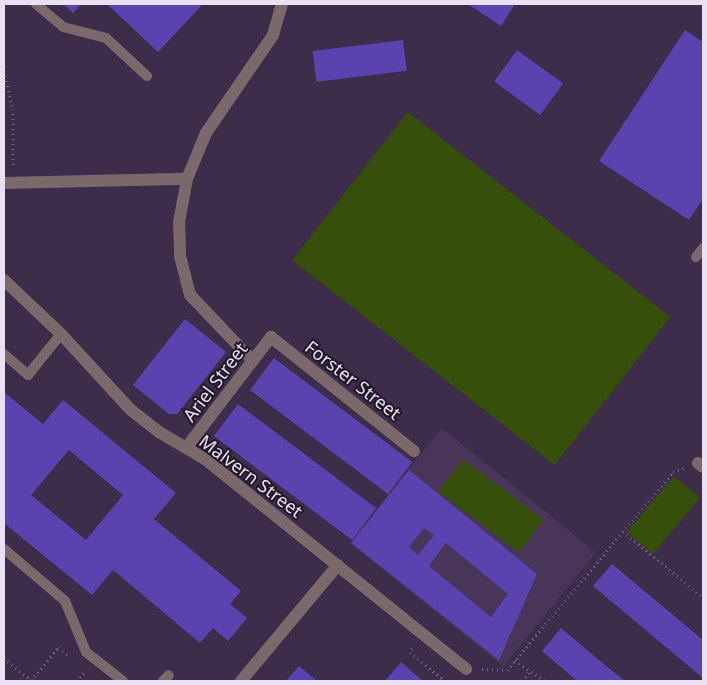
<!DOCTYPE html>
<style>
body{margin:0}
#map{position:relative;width:707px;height:685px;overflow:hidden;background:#3d2d4b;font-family:"Noto Sans",sans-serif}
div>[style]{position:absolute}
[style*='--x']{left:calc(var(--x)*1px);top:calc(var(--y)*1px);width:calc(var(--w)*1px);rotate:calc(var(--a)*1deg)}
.built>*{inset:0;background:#483559;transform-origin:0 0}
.green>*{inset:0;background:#364f0a;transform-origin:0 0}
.building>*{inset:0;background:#5a43af;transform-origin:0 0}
.path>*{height:3px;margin-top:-1.5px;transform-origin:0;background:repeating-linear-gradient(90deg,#72647f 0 1px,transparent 0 5px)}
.service>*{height:10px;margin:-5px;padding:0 5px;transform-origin:5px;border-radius:5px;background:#7b686b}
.pedestrian>*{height:12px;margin:-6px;padding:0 6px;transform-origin:6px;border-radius:6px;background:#7b686b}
.minor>*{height:12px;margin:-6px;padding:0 6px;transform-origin:6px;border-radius:6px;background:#7b686b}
span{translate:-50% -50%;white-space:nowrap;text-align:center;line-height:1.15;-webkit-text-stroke:4px #201927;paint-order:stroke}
.street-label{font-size:18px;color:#eae0f3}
.frame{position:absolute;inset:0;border:5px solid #eae0f3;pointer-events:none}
</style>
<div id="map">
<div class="built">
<div style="left:442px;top:428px;width:198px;height:147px;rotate:39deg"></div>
</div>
<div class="green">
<div style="left:408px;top:112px;width:333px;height:188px;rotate:38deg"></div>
<div style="left:463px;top:459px;width:101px;height:41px;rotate:37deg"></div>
<div style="left:674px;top:476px;width:34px;height:73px;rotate:40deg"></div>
</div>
<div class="building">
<div style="clip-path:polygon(63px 4px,81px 4px,73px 13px)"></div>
<div style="clip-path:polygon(107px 4px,203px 4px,158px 52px)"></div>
<div style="clip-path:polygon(468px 4px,515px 4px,501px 26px)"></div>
<div style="clip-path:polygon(685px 30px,703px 42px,703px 199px,689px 220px,599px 161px)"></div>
<div style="left:403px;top:40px;width:31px;height:91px;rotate:83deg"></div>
<div style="left:517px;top:50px;width:57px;height:39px;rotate:36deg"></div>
<div style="clip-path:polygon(185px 319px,226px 352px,177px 414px,169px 414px,133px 385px)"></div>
<div style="left:274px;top:358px;width:173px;height:40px;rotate:37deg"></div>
<div style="clip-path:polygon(evenodd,4px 392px,43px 424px,63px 400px,176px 493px,154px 519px,241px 591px,230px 604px,247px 618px,228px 641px,213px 628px,200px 643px,113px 570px,92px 595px,4px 523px,4px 392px,69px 450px,123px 495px,86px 540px,31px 495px,69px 450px)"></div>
<div style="left:238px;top:404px;width:173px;height:40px;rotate:37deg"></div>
<div style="clip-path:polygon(evenodd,409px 470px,537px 574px,499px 660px,351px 543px,409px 470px,424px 528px,434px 535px,418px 555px,409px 547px,424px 528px,409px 470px,446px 543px,508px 594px,491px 617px,429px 566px,446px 543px)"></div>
<div style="clip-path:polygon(612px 564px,703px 640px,703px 678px,593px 586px)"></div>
<div style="clip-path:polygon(561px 628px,600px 661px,625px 681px,577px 681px,542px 651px)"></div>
<div style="clip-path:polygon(401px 662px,416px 675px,423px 681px,385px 681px)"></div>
<div style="clip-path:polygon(299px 666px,317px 681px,286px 681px)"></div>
</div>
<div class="path">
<div style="--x:4;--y:71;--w:39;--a:77"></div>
<div style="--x:13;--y:109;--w:57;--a:90"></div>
<div style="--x:623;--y:531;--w:104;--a:39.9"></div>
<div style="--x:412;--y:648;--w:4;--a:117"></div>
<div style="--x:410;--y:652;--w:45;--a:39.6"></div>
<div style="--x:4;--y:658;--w:36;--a:39"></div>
<div style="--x:515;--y:660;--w:37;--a:35"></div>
<div style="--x:482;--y:669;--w:25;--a:2"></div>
<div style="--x:507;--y:670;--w:258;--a:-50"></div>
<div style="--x:673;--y:472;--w:12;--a:-20"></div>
<div style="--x:31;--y:680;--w:43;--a:-49.7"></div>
<div style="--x:59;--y:647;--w:12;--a:42"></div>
<div style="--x:76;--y:681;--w:13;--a:-48"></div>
<div style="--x:522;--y:681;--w:14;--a:-51"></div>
</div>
<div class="service">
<div style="--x:36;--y:4;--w:35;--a:40"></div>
<div style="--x:63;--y:27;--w:44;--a:14.3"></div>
<div style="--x:106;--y:38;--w:56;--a:42.8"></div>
<div style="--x:696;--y:257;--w:11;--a:-52"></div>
<div style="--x:4;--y:354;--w:32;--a:41"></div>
<div style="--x:28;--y:375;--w:53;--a:-51.2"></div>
<div style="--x:4;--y:549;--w:80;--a:40.4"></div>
<div style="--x:65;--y:601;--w:55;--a:67.6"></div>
<div style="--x:86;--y:652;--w:47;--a:38.1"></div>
<div style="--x:163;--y:681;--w:8;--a:-45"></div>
</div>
<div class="pedestrian">
<div style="--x:187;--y:179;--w:44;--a:100.5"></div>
<div style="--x:179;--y:222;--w:34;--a:88"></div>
<div style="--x:180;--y:256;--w:40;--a:75.6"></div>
<div style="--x:190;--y:295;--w:91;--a:46.3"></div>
<div style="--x:4;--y:183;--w:183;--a:-1.3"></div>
<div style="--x:187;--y:179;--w:50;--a:-67.6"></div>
<div style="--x:206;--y:133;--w:119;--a:-55.6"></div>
<div style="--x:273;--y:35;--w:32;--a:-74"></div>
</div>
<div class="minor">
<div style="--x:4;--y:280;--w:79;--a:43.5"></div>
<div style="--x:61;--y:334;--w:103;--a:47.4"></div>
<div style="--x:131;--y:410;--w:36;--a:38"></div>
<div style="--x:159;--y:432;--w:53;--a:30.4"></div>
<div style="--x:205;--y:459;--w:335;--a:38.8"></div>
<div style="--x:186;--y:448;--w:140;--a:-52.6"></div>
<div style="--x:271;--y:337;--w:183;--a:38.6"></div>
<div style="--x:698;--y:463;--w:6;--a:39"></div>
<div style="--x:241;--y:681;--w:151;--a:-50.1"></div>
</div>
<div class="street-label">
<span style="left:353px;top:380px;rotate:38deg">Forster Street</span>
<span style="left:215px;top:382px;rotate:-53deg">Ariel Street</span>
<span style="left:251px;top:476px;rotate:37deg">Malvern Street</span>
</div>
<div class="frame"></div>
</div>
